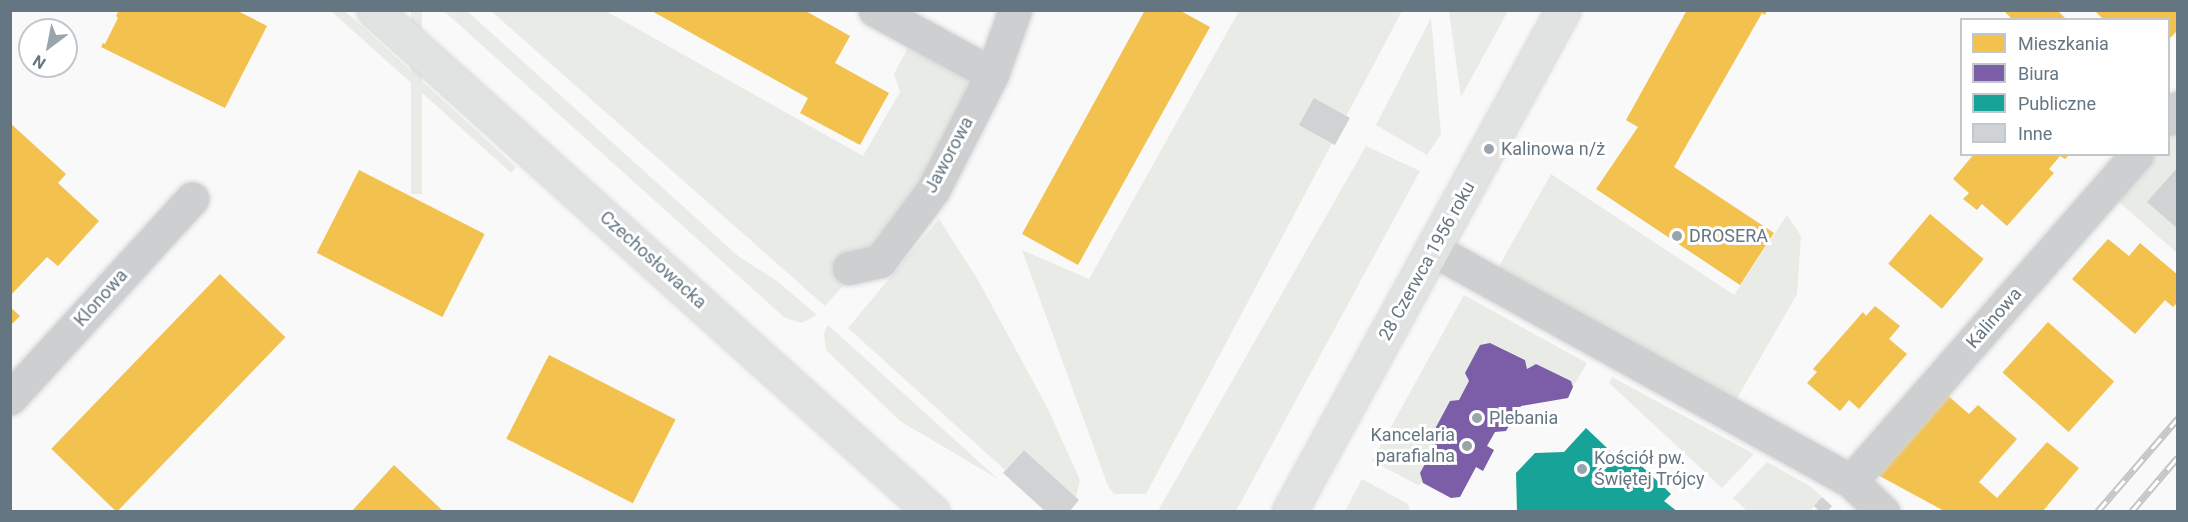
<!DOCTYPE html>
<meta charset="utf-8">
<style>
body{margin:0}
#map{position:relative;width:2188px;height:522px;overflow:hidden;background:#f9f9f9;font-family:Roboto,sans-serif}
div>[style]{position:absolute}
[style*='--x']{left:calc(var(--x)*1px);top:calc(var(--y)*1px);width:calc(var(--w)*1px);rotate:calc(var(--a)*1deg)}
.green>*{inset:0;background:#e8ebe6;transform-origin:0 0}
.homes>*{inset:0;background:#f2c14e;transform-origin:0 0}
.offices>*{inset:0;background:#7b5ea7}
.public>*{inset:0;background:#17a398}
.building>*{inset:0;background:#d0d2d3;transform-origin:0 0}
.roads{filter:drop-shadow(0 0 2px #d5d6d7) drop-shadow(0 0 2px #d5d6d7)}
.street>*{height:33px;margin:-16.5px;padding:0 16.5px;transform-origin:16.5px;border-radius:16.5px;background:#cecfd0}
.secondary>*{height:33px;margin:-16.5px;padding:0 16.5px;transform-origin:16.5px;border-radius:16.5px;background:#e1e2e2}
.rail>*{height:7px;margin-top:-3.5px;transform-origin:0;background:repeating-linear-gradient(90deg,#fff 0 14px,#c3c5c6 0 28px);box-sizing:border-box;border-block:2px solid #c3c5c6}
.dots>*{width:16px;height:16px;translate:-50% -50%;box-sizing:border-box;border:3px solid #fff;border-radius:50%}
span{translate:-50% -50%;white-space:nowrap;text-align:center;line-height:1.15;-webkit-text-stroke:6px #fff;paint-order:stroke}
.poi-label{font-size:18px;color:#657683}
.left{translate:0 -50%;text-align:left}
.right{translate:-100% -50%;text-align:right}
.street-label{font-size:18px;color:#657683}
.frame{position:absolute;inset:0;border:12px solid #657683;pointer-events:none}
.legend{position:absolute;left:1960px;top:18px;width:210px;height:138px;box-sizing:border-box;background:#fff;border:2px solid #c1c8cd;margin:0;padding:8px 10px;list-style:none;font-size:18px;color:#657683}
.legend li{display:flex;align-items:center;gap:12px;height:30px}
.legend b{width:30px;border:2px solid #c1c8cd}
.north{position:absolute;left:18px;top:18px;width:60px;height:60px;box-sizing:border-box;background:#fff;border:2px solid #c1c8cd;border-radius:50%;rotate:212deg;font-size:16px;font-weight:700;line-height:24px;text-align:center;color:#657683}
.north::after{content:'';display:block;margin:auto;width:21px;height:27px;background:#99a4ac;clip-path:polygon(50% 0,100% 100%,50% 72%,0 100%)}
</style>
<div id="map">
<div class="green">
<div style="clip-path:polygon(331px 11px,344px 11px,354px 19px,516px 167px,511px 173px)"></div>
<div style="left:411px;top:11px;width:11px;height:183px"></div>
<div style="clip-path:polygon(444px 11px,467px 11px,738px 256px,777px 281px,817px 315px,802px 323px,785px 318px)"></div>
<div style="clip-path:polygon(491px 11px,606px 11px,863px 156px,900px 92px,894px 74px,911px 42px,976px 78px,923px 183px,872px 254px,825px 306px)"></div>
<div style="clip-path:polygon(1239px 11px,1402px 11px,1146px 494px,1114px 494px,1108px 486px,1022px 250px,1089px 279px)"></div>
<div style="clip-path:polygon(1449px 11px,1508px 11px,1461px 97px)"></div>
<div style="clip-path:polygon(1431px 18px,1441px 134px,1427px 155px,1376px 125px)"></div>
<div style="clip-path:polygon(2177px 130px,2177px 253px,2117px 200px,2156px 155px,2168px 154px,2169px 141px)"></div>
<div style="clip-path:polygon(1366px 146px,1420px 171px,1236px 511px,1158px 511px)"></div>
<div style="clip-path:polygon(1551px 174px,1734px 295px,1787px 215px,1801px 236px,1797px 294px,1736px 400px,1498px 268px)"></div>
<div style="clip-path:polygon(939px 219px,978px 280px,1048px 409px,1080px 480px,1076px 497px,1024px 450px,1005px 470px,848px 328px)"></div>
<div style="clip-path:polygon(1464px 295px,1587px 363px,1573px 387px,1571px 381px,1536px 364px,1527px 369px,1525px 359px,1490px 343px,1420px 473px,1424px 482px,1418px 485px,1372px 461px)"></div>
<div style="clip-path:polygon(828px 325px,998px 479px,900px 421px,826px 350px,824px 333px)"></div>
<div style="clip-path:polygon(1612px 377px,1754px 454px,1722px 488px,1609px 383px)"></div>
<div style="clip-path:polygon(1767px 462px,1810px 486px,1822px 497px,1809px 512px,1747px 511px,1733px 498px)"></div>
<div style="clip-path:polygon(1362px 479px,1408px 504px,1410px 511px,1345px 511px)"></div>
</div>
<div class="homes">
<div style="clip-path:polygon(119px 10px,236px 10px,267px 26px,225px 108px,101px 47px,103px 43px,105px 44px,118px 18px,116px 16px)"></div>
<div style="clip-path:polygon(650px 10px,804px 10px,850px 36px,835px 63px,889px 93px,860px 145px,800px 113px,808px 98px)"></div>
<div style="clip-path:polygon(1145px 10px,1179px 10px,1210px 27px,1078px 265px,1022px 234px)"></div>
<div style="clip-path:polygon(1687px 10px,1767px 10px,1765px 15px,1762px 13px,1674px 167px,1774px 233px,1740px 285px,1596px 189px,1638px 127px,1626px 120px)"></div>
<div style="clip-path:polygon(2003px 10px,2057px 10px,2067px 20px,2013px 20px)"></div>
<div style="clip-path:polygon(2094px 10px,2178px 10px,2178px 30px,2168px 40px,2168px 20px,2104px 20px)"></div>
<div style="clip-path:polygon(10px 123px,66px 174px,58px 183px,99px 221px,58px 266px,47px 257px,10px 296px)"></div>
<div style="clip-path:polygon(1974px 154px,2070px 154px,2065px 159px,2060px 156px,2049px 169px,2054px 173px,2007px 226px,1982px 204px,1977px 210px,1963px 199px,1969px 193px,1953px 179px)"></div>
<div style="left:359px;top:170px;width:141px;height:93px;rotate:27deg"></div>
<div style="left:1930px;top:214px;width:70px;height:65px;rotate:40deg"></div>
<div style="clip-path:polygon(2108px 239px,2129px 256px,2140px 243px,2178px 275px,2178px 302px,2173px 307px,2165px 300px,2135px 334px,2072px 279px)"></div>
<div style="left:220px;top:274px;width:91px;height:243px;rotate:44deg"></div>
<div style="clip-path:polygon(1875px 306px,1900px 326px,1889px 339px,1907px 354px,1859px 409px,1849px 400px,1840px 411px,1807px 383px,1817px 372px,1813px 369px,1863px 312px,1866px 316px)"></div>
<div style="clip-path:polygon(10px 307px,20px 316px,10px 326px)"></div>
<div style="left:2048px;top:322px;width:89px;height:68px;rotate:42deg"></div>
<div style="left:549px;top:355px;width:142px;height:94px;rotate:27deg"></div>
<div style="clip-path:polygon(1946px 394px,1969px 414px,1978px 405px,2017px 439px,1979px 482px,1997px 498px,2047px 442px,2079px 468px,2042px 512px,1946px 512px,1876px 474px)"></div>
<div style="clip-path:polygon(394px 465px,444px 512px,351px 512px)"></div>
</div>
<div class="offices">
<div style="clip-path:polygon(1490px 343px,1525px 360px,1527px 369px,1536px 364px,1571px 381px,1573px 387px,1568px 398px,1521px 406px,1506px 431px,1495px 432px,1487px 446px,1494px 450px,1483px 471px,1476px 467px,1460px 497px,1451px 498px,1423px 483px,1420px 473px,1439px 438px,1435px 429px,1450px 401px,1459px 400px,1469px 381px,1465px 373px,1480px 345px)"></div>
</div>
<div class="public">
<div style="clip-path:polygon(1586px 428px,1625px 465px,1632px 457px,1671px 494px,1664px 501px,1678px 512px,1517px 512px,1516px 473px,1535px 453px,1564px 452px)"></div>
</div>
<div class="building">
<div style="left:1314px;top:98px;width:41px;height:31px;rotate:29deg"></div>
<div style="clip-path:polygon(2178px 167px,2178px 229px,2147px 202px)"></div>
<div style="clip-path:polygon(1024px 450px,1079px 500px,1069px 512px,1046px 512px,1003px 473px)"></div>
<div style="clip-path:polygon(1822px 497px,1832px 506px,1827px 512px,1820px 512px,1814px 506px)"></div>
</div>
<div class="roads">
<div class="street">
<div style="--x:875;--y:10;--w:133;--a:28.7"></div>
<div style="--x:2168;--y:119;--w:15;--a:-48"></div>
<div style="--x:1434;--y:250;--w:477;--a:29"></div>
<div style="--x:1851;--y:481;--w:45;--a:44.1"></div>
<div style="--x:849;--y:268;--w:32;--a:-13"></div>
<div style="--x:880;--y:261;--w:89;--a:-53.3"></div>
<div style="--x:933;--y:190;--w:130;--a:-63"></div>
<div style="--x:992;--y:74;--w:68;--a:-70.2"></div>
<div style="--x:10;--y:398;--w:270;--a:-47.6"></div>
<div style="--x:1851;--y:481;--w:434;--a:-48.8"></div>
</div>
<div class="secondary">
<div style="--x:374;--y:10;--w:751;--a:41.98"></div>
<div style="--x:1289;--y:512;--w:572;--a:-61.37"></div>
</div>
</div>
<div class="rail">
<div style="--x:2097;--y:512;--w:124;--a:-49.2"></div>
<div style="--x:2131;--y:512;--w:72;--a:-49.5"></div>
</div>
<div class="dots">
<div style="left:1489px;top:149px;background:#99a4ac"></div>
<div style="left:1677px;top:236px;background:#99a4ac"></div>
<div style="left:1477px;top:418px;background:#99a4ac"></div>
<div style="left:1467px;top:446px;background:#99a4ac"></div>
<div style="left:1582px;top:469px;background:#99a4ac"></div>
</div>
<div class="poi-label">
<span class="left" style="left:1501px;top:149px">Kalinowa n/ż</span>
<span class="left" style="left:1689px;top:236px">DROSERA</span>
<span class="left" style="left:1489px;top:418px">Plebania</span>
<span class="right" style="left:1455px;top:446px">Kancelaria<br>parafialna</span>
<span class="left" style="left:1594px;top:469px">Kościół pw.<br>Świętej Trójcy</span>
</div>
<div class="street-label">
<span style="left:949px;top:155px;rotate:-62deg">Jaworowa</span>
<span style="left:653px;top:260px;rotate:42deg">Czechosłowacka</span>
<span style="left:1427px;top:261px;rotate:-61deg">28 Czerwca 1956 roku</span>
<span style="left:101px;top:298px;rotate:-48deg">Klonowa</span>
<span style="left:1994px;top:318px;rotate:-49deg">Kalinowa</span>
</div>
<div class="frame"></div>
<ul class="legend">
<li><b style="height:16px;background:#f2c14e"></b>Mieszkania</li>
<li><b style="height:16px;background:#7b5ea7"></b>Biura</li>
<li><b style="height:16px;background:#17a398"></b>Publiczne</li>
<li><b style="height:16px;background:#d0d2d3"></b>Inne</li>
</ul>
<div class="north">N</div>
</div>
